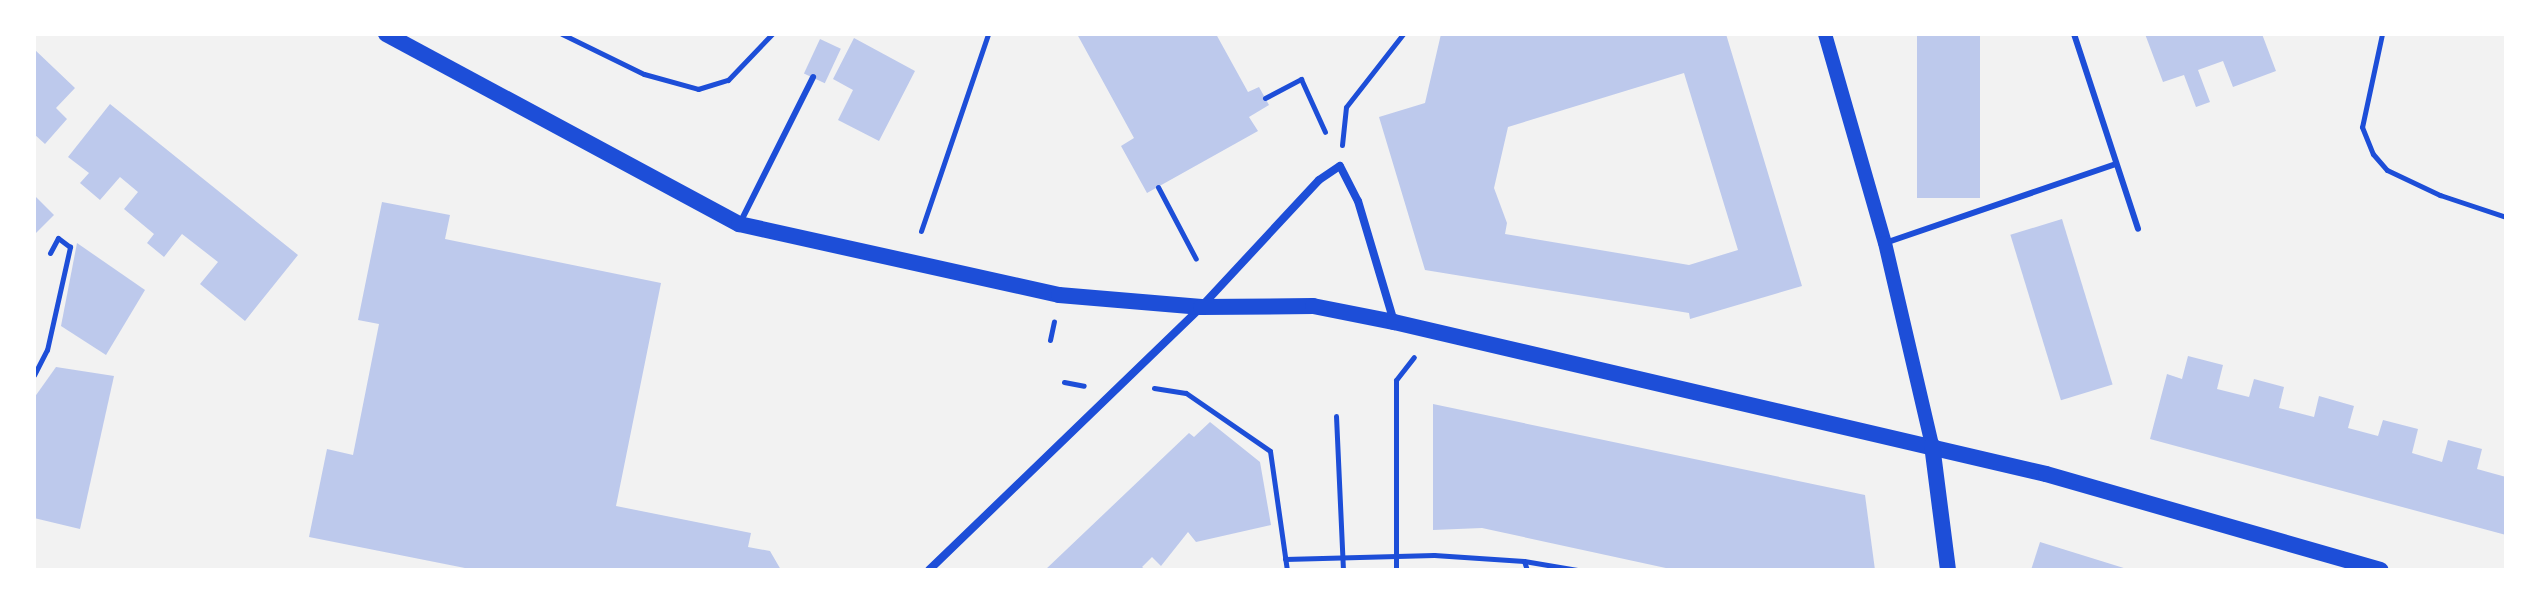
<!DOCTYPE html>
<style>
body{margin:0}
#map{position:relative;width:2540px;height:604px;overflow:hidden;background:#f2f2f2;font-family:Quicksand,sans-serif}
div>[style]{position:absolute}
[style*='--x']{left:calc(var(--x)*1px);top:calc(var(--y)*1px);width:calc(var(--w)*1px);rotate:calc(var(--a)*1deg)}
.building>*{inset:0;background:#bdc9ec;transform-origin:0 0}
.path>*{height:5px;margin:-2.5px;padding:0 2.5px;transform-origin:2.5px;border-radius:2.5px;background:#1d4ed8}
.service>*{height:6px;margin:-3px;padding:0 3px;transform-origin:3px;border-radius:3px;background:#1d4ed8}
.minor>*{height:8px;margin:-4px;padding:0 4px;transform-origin:4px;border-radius:4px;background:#1d4ed8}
.tertiary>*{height:14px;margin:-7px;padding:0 7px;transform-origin:7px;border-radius:7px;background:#1d4ed8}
.secondary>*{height:16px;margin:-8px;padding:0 8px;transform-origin:8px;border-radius:8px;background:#1d4ed8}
span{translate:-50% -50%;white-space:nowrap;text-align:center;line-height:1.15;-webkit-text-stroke:8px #fff;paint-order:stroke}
.frame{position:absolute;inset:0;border:36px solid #fff;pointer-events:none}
</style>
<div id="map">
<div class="building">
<div style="clip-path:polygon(1077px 34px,1216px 34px,1248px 92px,1259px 87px,1269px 105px,1249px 117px,1258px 131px,1147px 193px,1121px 146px,1134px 138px)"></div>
<div style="clip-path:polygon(evenodd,1441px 34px,1726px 34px,1802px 286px,1690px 319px,1689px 313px,1425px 270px,1379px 117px,1425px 103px,1441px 34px,1684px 73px,1738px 250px,1689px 265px,1505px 234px,1507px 223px,1494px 188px,1508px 127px,1684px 73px)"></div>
<div style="left:1917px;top:34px;width:63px;height:164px"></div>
<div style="clip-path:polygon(2145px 34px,2262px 34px,2276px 71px,2233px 87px,2223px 61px,2198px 70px,2210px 102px,2196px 107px,2184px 75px,2163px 82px)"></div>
<div style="clip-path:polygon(854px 38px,915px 71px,879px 141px,838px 120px,853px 90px,833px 79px)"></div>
<div style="left:820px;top:39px;width:23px;height:38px;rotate:25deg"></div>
<div style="clip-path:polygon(34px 49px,75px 88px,56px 108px,67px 119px,45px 144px,34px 134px)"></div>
<div style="clip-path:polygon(110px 104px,298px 255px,245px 321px,200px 284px,218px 262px,182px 234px,164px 257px,147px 243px,154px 234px,124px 209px,138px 192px,120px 177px,100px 200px,80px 183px,89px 173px,68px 157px)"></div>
<div style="clip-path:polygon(34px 195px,54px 215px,34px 235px)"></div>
<div style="clip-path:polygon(382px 202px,450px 215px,445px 239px,661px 283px,616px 506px,751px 533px,748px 547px,770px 551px,781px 570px,475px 570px,309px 537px,327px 449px,353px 455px,379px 324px,358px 320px)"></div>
<div style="left:2062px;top:219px;width:173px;height:54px;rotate:73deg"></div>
<div style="clip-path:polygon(77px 243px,145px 290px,106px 355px,61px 326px)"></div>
<div style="clip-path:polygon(2188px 356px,2223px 365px,2217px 389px,2249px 397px,2254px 379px,2284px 387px,2279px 408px,2314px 417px,2319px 396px,2354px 406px,2348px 428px,2378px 436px,2383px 420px,2418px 429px,2412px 453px,2442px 462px,2448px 440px,2482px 449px,2477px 469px,2506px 477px,2506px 535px,2150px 439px,2167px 374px,2182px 379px)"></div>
<div style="clip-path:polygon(56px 367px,114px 376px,80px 529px,34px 518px,34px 398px)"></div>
<div style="clip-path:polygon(1433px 404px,1865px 495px,1875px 570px,1675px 570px,1482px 528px,1433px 530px)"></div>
<div style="clip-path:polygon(1210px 422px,1260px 462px,1271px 525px,1196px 542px,1188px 532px,1161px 566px,1152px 557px,1142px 567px,1146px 570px,1045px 570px,1189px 433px,1194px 437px)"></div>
<div style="clip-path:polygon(2040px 542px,2127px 569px,2126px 570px,2031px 570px)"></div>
</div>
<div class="path">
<div style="--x:562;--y:34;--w:91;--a:26"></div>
<div style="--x:644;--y:74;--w:56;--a:15.5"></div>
<div style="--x:698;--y:89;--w:31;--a:-17"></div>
<div style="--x:728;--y:80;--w:64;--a:-46.3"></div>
<div style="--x:2382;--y:34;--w:95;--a:102.1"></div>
<div style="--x:2362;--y:127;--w:29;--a:68"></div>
<div style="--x:2373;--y:154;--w:21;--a:49"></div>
<div style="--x:2387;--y:170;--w:59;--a:25.3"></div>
<div style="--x:2440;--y:195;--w:70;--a:18.4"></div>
<div style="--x:1265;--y:98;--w:41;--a:-27.8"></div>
<div style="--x:1301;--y:79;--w:58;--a:65.6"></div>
<div style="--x:1342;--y:145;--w:38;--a:-84"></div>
<div style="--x:1346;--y:107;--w:93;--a:-52"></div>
<div style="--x:1158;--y:187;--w:81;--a:62.2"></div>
<div style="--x:921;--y:231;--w:208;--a:-71.2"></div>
<div style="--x:1050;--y:340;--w:19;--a:-78"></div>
<div style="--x:34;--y:375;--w:28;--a:-63"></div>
<div style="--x:47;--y:350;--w:106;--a:-77.4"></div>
<div style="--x:70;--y:247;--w:15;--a:-143"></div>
<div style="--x:58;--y:238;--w:17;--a:118"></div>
<div style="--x:1064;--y:382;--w:20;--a:11"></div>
<div style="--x:1154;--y:388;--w:32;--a:9"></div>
<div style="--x:1186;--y:393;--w:102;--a:34.6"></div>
<div style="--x:1270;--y:451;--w:120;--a:81.9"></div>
<div style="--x:1336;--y:416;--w:154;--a:87.4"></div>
<div style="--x:1285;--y:559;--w:149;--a:-1.5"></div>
<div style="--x:1434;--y:555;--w:90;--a:3.8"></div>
<div style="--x:1524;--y:561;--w:9;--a:72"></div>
<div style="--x:1524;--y:561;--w:54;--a:9.6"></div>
<div style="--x:1396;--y:570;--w:190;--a:-90"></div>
<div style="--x:1396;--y:380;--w:29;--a:-52"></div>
</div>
<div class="service">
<div style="--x:2074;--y:34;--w:205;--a:71.8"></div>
<div style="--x:741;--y:221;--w:161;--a:-63.4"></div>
<div style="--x:1885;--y:243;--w:244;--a:-18.9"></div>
</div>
<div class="minor">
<div style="--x:929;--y:570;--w:378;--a:-44"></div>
<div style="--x:1201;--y:307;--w:173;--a:-47.1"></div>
<div style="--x:1319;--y:180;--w:25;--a:-34"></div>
<div style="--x:1340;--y:166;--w:39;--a:63"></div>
<div style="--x:1358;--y:201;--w:126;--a:73.4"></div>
</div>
<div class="tertiary">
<div style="--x:1825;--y:34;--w:217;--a:74"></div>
<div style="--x:1885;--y:243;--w:207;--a:76.9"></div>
</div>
<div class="secondary">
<div style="--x:386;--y:34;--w:401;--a:28.3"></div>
<div style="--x:739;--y:224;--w:328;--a:12.5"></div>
<div style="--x:1059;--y:295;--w:143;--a:4.8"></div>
<div style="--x:1201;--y:307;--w:112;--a:-0.5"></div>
<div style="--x:1313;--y:306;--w:83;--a:11.2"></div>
<div style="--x:1394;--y:322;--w:669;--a:13.12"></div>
<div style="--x:2046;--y:474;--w:348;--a:16"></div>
<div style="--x:1932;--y:445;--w:126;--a:82.7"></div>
</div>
<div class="frame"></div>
</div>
